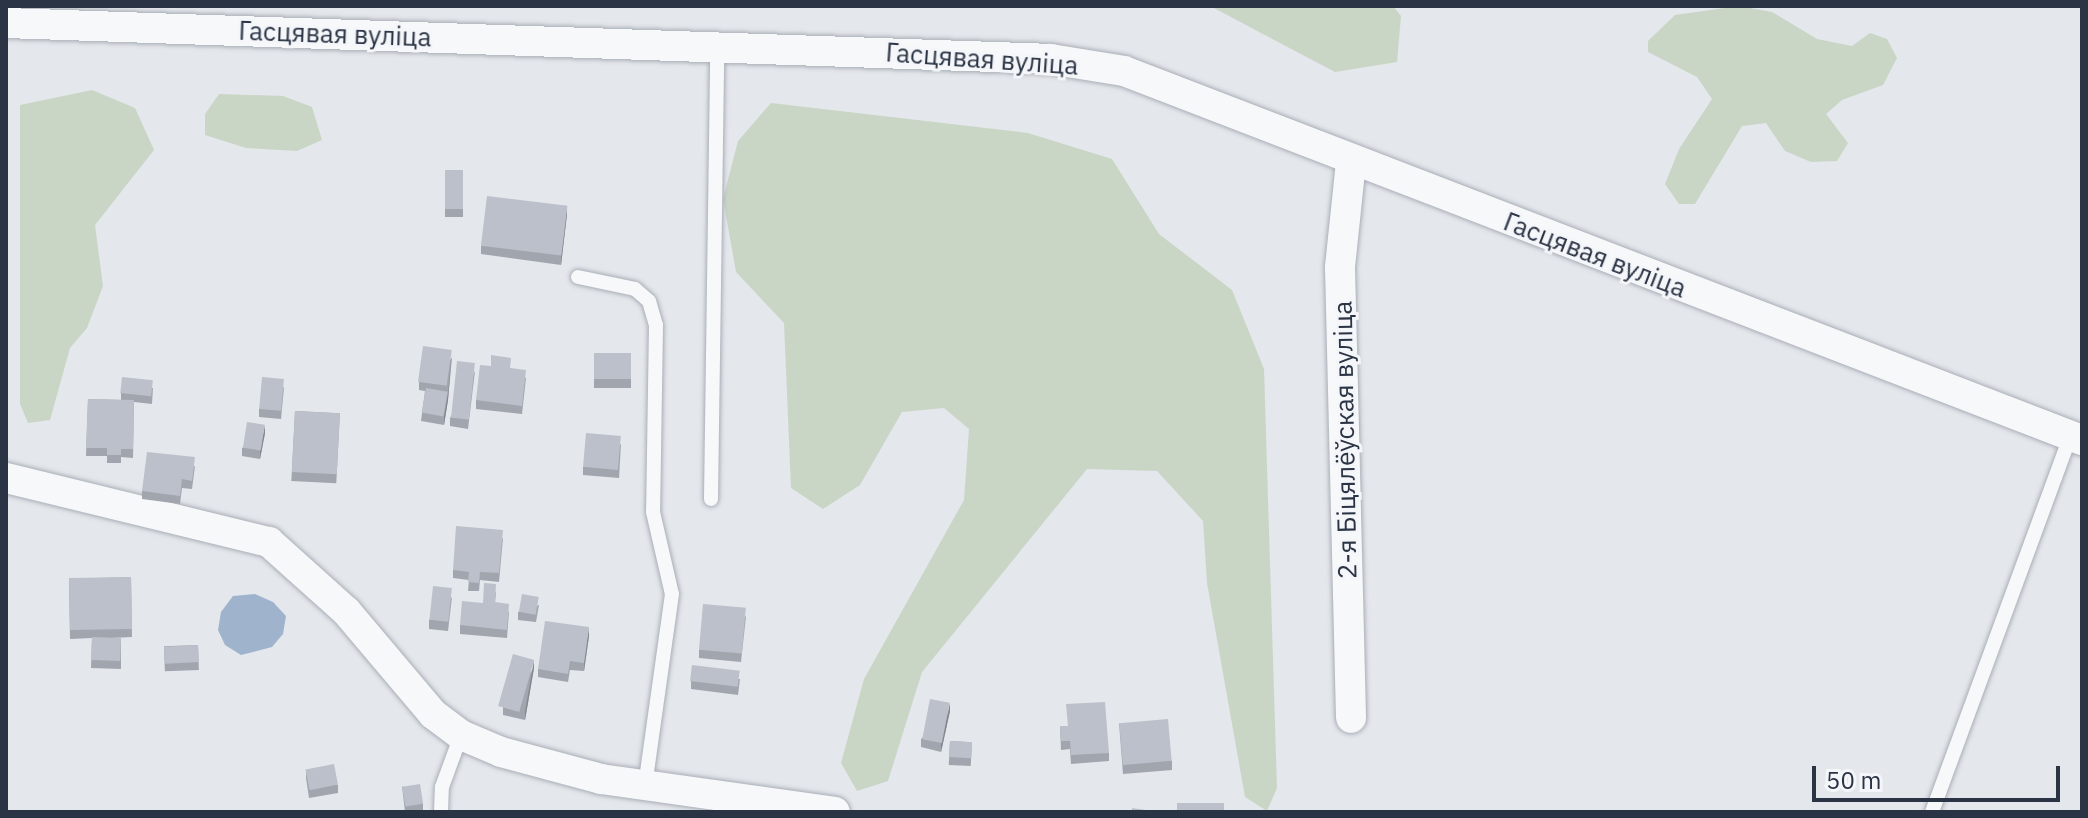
<!DOCTYPE html>
<meta charset="utf-8">
<style>
body{margin:0}
#map{position:relative;width:2088px;height:818px;overflow:hidden;background:#e4e7ec;font-family:"IBM Plex Sans",sans-serif}
div>[style]{position:absolute}
[style*='--x']{left:calc(var(--x)*1px);top:calc(var(--y)*1px);width:calc(var(--w)*1px);rotate:calc(var(--a)*1deg)}
.green>*{inset:0;background:#c9d6c5}
.water>*{inset:0;background:#9fb4cc}
.roads{filter:drop-shadow(0 0 2px #a9aeb7) drop-shadow(0 0 2px #a9aeb7)}
.lane>*{height:14px;margin:-7px;padding:0 7px;transform-origin:7px;border-radius:7px;background:#f7f8fa}
.street>*{height:30px;margin:-15px;padding:0 15px;transform-origin:15px;border-radius:15px;background:#f7f8fa}
.wall>*{inset:0;background:#a1a5ae;transform-origin:0 0}
.shaded-wall>*{inset:0;background:#83868d}
.building>*{inset:0;background:#bbc0ca;transform-origin:0 0}
span{translate:-50% -50%;white-space:nowrap;text-align:center;line-height:1.15;-webkit-text-stroke:6px #f4f6f9;paint-order:stroke}
.street-label{font-size:26px;color:#2b3445}
.frame{position:absolute;inset:0;border:8px solid #2b3445;pointer-events:none}
.scale{position:absolute;left:1812px;top:766px;width:248px;height:36px;box-sizing:border-box;border:4px solid #2b3445;border-top:0;padding-left:10px;font-size:24px;line-height:28px;white-space:nowrap;color:#2b3445;-webkit-text-stroke:6px #f4f6f9;paint-order:stroke}
</style>
<div id="map">
<div class="green">
<div style="clip-path:polygon(1210px 6px,1393px 6px,1401px 16px,1397px 62px,1335px 72px)"></div>
<div style="clip-path:polygon(1739px 6px,1772px 12px,1817px 39px,1852px 46px,1870px 33px,1887px 39px,1897px 58px,1883px 85px,1842px 100px,1826px 114px,1848px 143px,1837px 161px,1811px 162px,1785px 151px,1766px 123px,1742px 126px,1695px 204px,1679px 204px,1665px 184px,1679px 149px,1712px 99px,1697px 77px,1648px 52px,1648px 41px,1675px 15px)"></div>
<div style="clip-path:polygon(92px 90px,135px 108px,154px 150px,95px 225px,103px 286px,87px 328px,70px 348px,50px 420px,28px 423px,20px 404px,20px 105px)"></div>
<div style="clip-path:polygon(219px 94px,283px 96px,312px 107px,322px 140px,297px 151px,246px 148px,205px 135px,205px 114px)"></div>
<div style="clip-path:polygon(771px 103px,1028px 133px,1112px 159px,1159px 234px,1232px 290px,1264px 369px,1277px 788px,1267px 811px,1245px 797px,1207px 583px,1203px 521px,1157px 471px,1087px 469px,922px 672px,888px 781px,857px 791px,841px 763px,864px 679px,964px 500px,969px 429px,944px 408px,902px 412px,860px 485px,823px 509px,791px 488px,784px 323px,736px 272px,723px 199px,738px 141px)"></div>
</div>
<div class="water">
<div style="clip-path:polygon(255px 594px,273px 602px,286px 616px,283px 634px,272px 647px,241px 655px,225px 645px,218px 630px,221px 612px,233px 596px)"></div>
</div>
<div class="roads">
<div class="lane">
<div style="--x:578;--y:277;--w:58;--a:11.9"></div>
<div style="--x:635;--y:289;--w:18;--a:41"></div>
<div style="--x:649;--y:301;--w:25;--a:74"></div>
<div style="--x:656;--y:325;--w:187;--a:90.9"></div>
<div style="--x:653;--y:512;--w:84;--a:77"></div>
<div style="--x:672;--y:594;--w:193;--a:98"></div>
<div style="--x:711;--y:499;--w:453;--a:-89.2"></div>
<div style="--x:441;--y:812;--w:25;--a:-88"></div>
<div style="--x:442;--y:787;--w:55;--a:-69.9"></div>
<div style="--x:1932;--y:812;--w:401;--a:-69.8"></div>
</div>
<div class="street">
<div style="--x:6;--y:23;--w:1045;--a:1.97"></div>
<div style="--x:1050;--y:59;--w:75;--a:9.2"></div>
<div style="--x:1124;--y:71;--w:1027;--a:21.07"></div>
<div style="--x:1351;--y:162;--w:106;--a:96"></div>
<div style="--x:1340;--y:267;--w:451;--a:88.6"></div>
<div style="--x:6;--y:478;--w:271;--a:13.7"></div>
<div style="--x:269;--y:542;--w:103;--a:41.9"></div>
<div style="--x:346;--y:611;--w:135;--a:49.8"></div>
<div style="--x:433;--y:714;--w:35;--a:37"></div>
<div style="--x:461;--y:735;--w:43;--a:23"></div>
<div style="--x:501;--y:752;--w:104;--a:15.1"></div>
<div style="--x:601;--y:779;--w:236;--a:8"></div>
</div>
</div>
<div class="wall">
<div style="left:445px;top:170px;width:18px;height:47px"></div>
<div style="clip-path:polygon(567px 214px,561px 265px,481px 254px,481px 246px)"></div>
<div style="left:594px;top:353px;width:37px;height:35px"></div>
<div style="clip-path:polygon(452px 358px,448px 400px,444px 425px,421px 421px,425px 391px,419px 390px,419px 382px)"></div>
<div style="clip-path:polygon(511px 368px,526px 378px,522px 414px,476px 409px,476px 400px)"></div>
<div style="clip-path:polygon(475px 371px,468px 429px,450px 426px,450px 418px)"></div>
<div style="clip-path:polygon(284px 387px,281px 419px,259px 417px,259px 409px)"></div>
<div style="clip-path:polygon(153px 388px,152px 404px,134px 402px,133px 458px,121px 457px,121px 463px,107px 463px,107px 456px,86px 456px,88px 399px,121px 400px,121px 393px)"></div>
<div style="left:295px;top:411px;width:45px;height:70px;rotate:3deg"></div>
<div style="clip-path:polygon(265px 433px,260px 459px,242px 456px,242px 448px)"></div>
<div style="clip-path:polygon(621px 444px,619px 478px,583px 475px,583px 467px)"></div>
<div style="clip-path:polygon(195px 466px,192px 489px,182px 488px,180px 504px,142px 499px,142px 491px)"></div>
<div style="clip-path:polygon(503px 538px,499px 582px,480px 580px,479px 591px,468px 591px,469px 580px,453px 578px,453px 570px)"></div>
<div style="clip-path:polygon(131px 577px,132px 637px,111px 638px,121px 638px,121px 669px,91px 668px,92px 638px,70px 639px,69px 579px)"></div>
<div style="clip-path:polygon(496px 592px,495px 603px,509px 612px,507px 638px,460px 634px,460px 625px,483px 603px)"></div>
<div style="clip-path:polygon(452px 597px,448px 631px,429px 629px,429px 620px)"></div>
<div style="clip-path:polygon(539px 605px,536px 622px,518px 620px,518px 612px)"></div>
<div style="clip-path:polygon(746px 616px,741px 662px,699px 658px,699px 650px)"></div>
<div style="clip-path:polygon(589px 636px,584px 671px,570px 670px,568px 682px,538px 677px,538px 669px)"></div>
<div style="left:198px;top:645px;width:25px;height:34px;rotate:88deg"></div>
<div style="clip-path:polygon(534px 668px,525px 720px,503px 715px,503px 707px)"></div>
<div style="clip-path:polygon(740px 679px,738px 695px,691px 689px,691px 681px)"></div>
<div style="clip-path:polygon(950px 711px,941px 752px,921px 747px,921px 739px)"></div>
<div style="clip-path:polygon(1119px 723px,1172px 761px,1172px 770px,1123px 774px)"></div>
<div style="clip-path:polygon(1060px 726px,1067px 726px,1109px 753px,1109px 761px,1071px 764px,1070px 749px,1061px 750px)"></div>
<div style="left:950px;top:741px;width:22px;height:24px;rotate:3deg"></div>
<div style="clip-path:polygon(306px 770px,338px 785px,338px 793px,309px 798px,306px 778px)"></div>
<div style="clip-path:polygon(402px 786px,423px 804px,423px 812px,405px 812px)"></div>
</div>
<div class="shaded-wall">
<div style="clip-path:polygon(567px 206px,567px 214px,561px 265px,561px 257px)"></div>
<div style="clip-path:polygon(452px 350px,448px 400px,444px 425px,444px 417px,448px 393px)"></div>
<div style="clip-path:polygon(265px 425px,265px 433px,260px 459px,260px 451px)"></div>
<div style="clip-path:polygon(589px 627px,589px 636px,584px 671px,584px 663px)"></div>
<div style="clip-path:polygon(534px 660px,534px 668px,525px 720px,525px 712px)"></div>
<div style="clip-path:polygon(950px 703px,950px 711px,941px 752px,941px 744px)"></div>
</div>
<div class="building">
<div style="left:445px;top:170px;width:18px;height:39px"></div>
<div style="left:487px;top:196px;width:81px;height:50px;rotate:7deg"></div>
<div style="left:423px;top:346px;width:29px;height:36px;rotate:8deg"></div>
<div style="left:594px;top:353px;width:37px;height:26px"></div>
<div style="clip-path:polygon(491px 355px,511px 358px,510px 368px,526px 370px,522px 406px,476px 400px,480px 365px,491px 366px)"></div>
<div style="left:457px;top:361px;width:18px;height:57px;rotate:6deg"></div>
<div style="left:122px;top:377px;width:31px;height:16px;rotate:6deg"></div>
<div style="left:262px;top:377px;width:22px;height:32px;rotate:5deg"></div>
<div style="left:426px;top:388px;width:22px;height:25px;rotate:10deg"></div>
<div style="clip-path:polygon(88px 399px,134px 400px,133px 449px,121px 449px,121px 455px,107px 455px,107px 448px,86px 448px)"></div>
<div style="left:295px;top:411px;width:45px;height:61px;rotate:3deg"></div>
<div style="left:247px;top:422px;width:18px;height:26px;rotate:9deg"></div>
<div style="left:586px;top:433px;width:35px;height:34px;rotate:5deg"></div>
<div style="clip-path:polygon(147px 452px,195px 457px,192px 481px,182px 479px,180px 496px,142px 491px)"></div>
<div style="clip-path:polygon(456px 526px,503px 530px,499px 573px,480px 572px,479px 583px,468px 582px,469px 572px,453px 570px)"></div>
<div style="left:131px;top:577px;width:52px;height:62px;rotate:89deg"></div>
<div style="clip-path:polygon(484px 583px,496px 584px,495px 602px,509px 604px,507px 630px,460px 625px,462px 601px,483px 603px)"></div>
<div style="left:433px;top:586px;width:19px;height:34px;rotate:6deg"></div>
<div style="left:522px;top:594px;width:17px;height:18px;rotate:10deg"></div>
<div style="left:703px;top:604px;width:43px;height:46px;rotate:5deg"></div>
<div style="clip-path:polygon(545px 621px,589px 627px,584px 663px,570px 661px,568px 674px,538px 669px)"></div>
<div style="left:92px;top:637px;width:29px;height:23px;rotate:2deg"></div>
<div style="left:198px;top:645px;width:17px;height:34px;rotate:87deg"></div>
<div style="left:513px;top:654px;width:22px;height:54px;rotate:16deg"></div>
<div style="left:692px;top:665px;width:48px;height:16px;rotate:7deg"></div>
<div style="left:930px;top:699px;width:20px;height:41px;rotate:11deg"></div>
<div style="clip-path:polygon(1105px 702px,1109px 753px,1071px 755px,1070px 741px,1061px 741px,1060px 726px,1068px 726px,1066px 704px)"></div>
<div style="left:1168px;top:719px;width:42px;height:49px;rotate:85deg"></div>
<div style="left:950px;top:741px;width:22px;height:16px;rotate:3deg"></div>
<div style="left:334px;top:764px;width:21px;height:29px;rotate:79deg"></div>
<div style="left:420px;top:784px;width:20px;height:18px;rotate:81deg"></div>
<div style="left:1177px;top:803px;width:47px;height:9px"></div>
<div style="clip-path:polygon(1132px 808px,1160px 812px,1132px 812px)"></div>
</div>
<div class="street-label">
<span style="left:335px;top:34px;rotate:2deg">Гасцявая вуліца</span>
<span style="left:982px;top:59px;rotate:4deg">Гасцявая вуліца</span>
<span style="left:1595px;top:255px;rotate:21deg">Гасцявая вуліца</span>
<span style="left:1345px;top:440px;rotate:-91deg">2-я Біцялёўская вуліца</span>
</div>
<div class="frame"></div>
<div class="scale">50 m</div>
</div>
